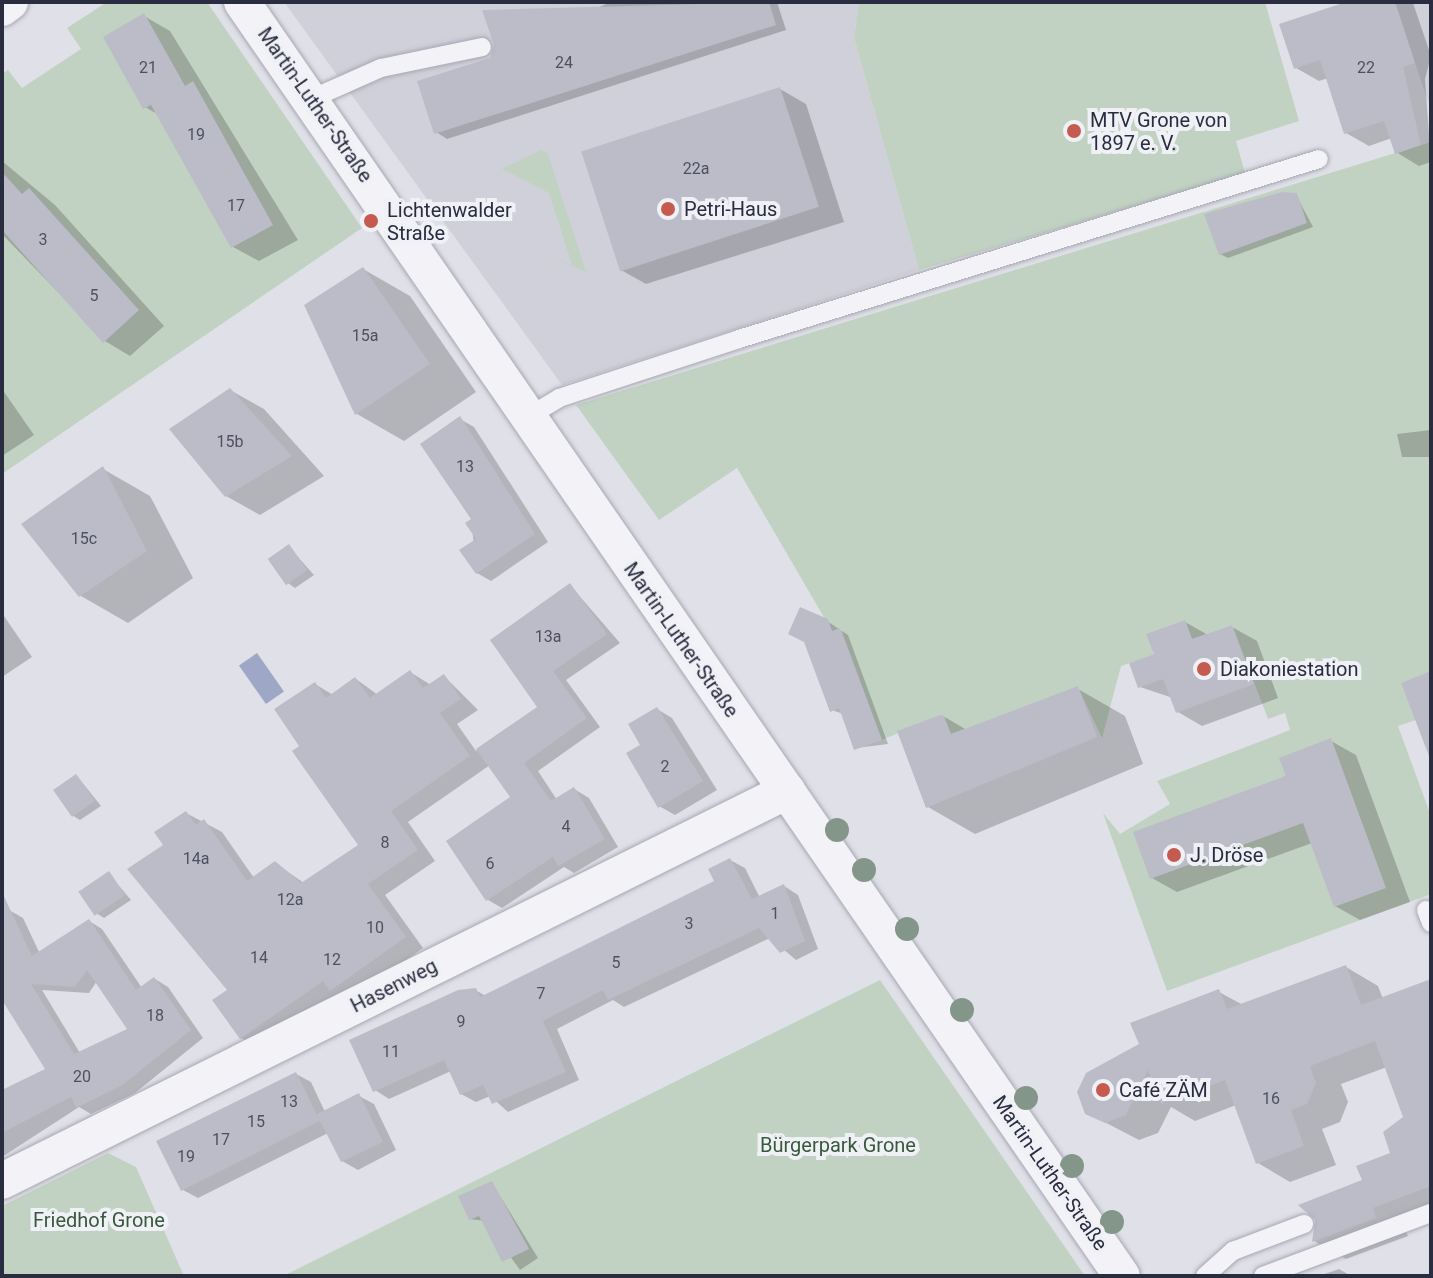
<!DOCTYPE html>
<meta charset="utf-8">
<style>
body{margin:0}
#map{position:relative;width:1433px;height:1278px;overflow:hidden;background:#e0e1e8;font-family:Roboto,sans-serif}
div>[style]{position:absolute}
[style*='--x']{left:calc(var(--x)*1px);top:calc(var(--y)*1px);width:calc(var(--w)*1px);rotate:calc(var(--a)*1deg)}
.built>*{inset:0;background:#cfd0da}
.green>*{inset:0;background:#c2d2c2}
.water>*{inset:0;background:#9ea7c6;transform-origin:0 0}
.shadow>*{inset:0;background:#0003}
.building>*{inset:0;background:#bbbcc8;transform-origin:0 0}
.roads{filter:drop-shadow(0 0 2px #a6a7b2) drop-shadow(0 0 2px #a6a7b2)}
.lane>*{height:18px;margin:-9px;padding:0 9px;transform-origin:9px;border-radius:9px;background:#f3f3f7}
.street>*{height:36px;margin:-18px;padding:0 18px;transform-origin:18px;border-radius:18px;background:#f3f3f7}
.trees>*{width:24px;height:24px;margin:-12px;border-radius:50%;background:#849689}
.dots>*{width:22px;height:22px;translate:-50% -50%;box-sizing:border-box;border:4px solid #f0f1f6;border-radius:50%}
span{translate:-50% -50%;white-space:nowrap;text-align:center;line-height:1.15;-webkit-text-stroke:8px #f0f1f6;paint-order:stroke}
.number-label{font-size:16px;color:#4e5061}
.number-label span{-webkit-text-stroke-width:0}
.street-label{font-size:20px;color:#2a2c3f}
.poi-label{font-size:20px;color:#2a2c3f}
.left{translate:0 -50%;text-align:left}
.park-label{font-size:20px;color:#38593b}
.frame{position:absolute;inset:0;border:4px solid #2a2c3f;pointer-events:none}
</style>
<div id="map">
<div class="built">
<div style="clip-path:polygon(284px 2px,859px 2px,854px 38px,919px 270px,562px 385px)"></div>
<div style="clip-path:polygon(1395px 2px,1431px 2px,1431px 110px,1415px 63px)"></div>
</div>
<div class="green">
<div style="clip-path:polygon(107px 2px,207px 2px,362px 228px,2px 474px,2px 74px,8px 70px,22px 88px,81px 49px,67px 28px)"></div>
<div style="clip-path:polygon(859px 2px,1265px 2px,1299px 121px,1236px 141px,1245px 173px,919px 270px,854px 38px)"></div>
<div style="clip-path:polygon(1431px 142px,1431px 715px,1398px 726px,1431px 816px,1431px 894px,1167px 991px,1103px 813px,1120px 834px,1170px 804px,1157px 781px,1290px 730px,1285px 713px,1268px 719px,1232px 625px,1192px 639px,1185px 620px,1147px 634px,1154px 654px,1121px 666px,1102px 738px,1078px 687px,951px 734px,943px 714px,882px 740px,841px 629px,832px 631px,737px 468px,659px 520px,576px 405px)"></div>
<div style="clip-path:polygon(541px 150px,548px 154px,586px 272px,527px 246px,572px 265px,549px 193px,502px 169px)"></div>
<div style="clip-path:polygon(880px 980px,1085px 1276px,283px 1276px)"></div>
<div style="clip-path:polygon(108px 1153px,136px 1167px,184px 1276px,2px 1276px,2px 1206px)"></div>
</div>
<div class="water">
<div style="left:257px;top:653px;width:47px;height:22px;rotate:55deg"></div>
</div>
<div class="shadow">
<div style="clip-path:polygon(610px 2px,777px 2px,786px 30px,447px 139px,436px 132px,492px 59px)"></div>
<div style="clip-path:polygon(1353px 2px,1413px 3px,1431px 56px,1425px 79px,1431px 162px,1419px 166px,1396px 152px,1392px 138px,1369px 146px,1346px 133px,1328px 78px,1319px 81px,1296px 68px)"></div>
<div style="clip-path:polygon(144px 16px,170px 31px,298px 240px,259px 261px,233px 247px,159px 115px,145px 107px)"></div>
<div style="clip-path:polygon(780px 89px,806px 104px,844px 222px,646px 284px,621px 270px)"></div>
<div style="clip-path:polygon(2px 161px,55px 205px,164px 326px,130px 356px,105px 341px,2px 234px)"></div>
<div style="clip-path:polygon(1296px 195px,1313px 227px,1228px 258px,1220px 254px)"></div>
<div style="clip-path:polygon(363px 269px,410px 296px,476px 392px,404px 441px,357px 414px,307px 306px)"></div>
<div style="clip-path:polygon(2px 389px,34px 435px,2px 456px)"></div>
<div style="clip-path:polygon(230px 390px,264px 409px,324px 476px,260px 515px,226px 496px)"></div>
<div style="clip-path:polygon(460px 419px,474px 427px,548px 542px,491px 581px,477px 573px)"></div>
<div style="clip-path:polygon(1431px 430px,1431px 457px,1402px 457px,1397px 434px)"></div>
<div style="clip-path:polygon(103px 469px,150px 496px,193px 578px,128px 623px,81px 596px)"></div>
<div style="clip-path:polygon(289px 547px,314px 575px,295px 588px,288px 583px)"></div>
<div style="clip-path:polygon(570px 585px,620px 643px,566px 680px,600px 727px,538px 771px,557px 800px,574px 789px,589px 798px,618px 847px,574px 873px,564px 867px,502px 908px,488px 900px,513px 798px,490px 765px,408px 822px,435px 861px,385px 895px,423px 948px,350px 1000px,338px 994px,259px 1048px,241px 1038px,230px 990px,165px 845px,186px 813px,222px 832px,254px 878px,275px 863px,304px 883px,360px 846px,302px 747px,315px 684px,333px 695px,356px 679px,378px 695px,410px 672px,431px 685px,444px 676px,478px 710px,457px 724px,476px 751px,540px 707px)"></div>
<div style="clip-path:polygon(2px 613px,32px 657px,2px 677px)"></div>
<div style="clip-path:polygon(827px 621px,848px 635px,888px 744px,856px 748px,843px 714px,832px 710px)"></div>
<div style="clip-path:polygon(1185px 622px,1208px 635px,1232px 627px,1257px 641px,1278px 698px,1202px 726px,1178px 712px,1173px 698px,1140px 687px)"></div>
<div style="clip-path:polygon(1078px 689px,1125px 716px,1143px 764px,975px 834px,928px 807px,943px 716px,967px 730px)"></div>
<div style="clip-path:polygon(657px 709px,672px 718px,717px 790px,675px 815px,659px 806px,643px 745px)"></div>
<div style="clip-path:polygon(1331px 741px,1356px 755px,1410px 902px,1360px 920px,1335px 906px,1312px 843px,1177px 892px,1152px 878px)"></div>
<div style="clip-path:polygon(77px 776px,101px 806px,80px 820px,72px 815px)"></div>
<div style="clip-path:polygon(730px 860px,745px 868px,760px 898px,784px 886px,798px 895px,818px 949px,796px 960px,770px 938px,624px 1007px,613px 1000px,557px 1029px,579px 1080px,508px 1112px,490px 1096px,476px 1102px,461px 1094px,451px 1071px,389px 1099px,375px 1090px,475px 990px,486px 996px,717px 882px)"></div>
<div style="clip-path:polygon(109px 874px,131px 900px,104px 918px,96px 913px)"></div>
<div style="clip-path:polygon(evenodd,9px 910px,23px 918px,40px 954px,89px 921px,102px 929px,142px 988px,155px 979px,168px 987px,203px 1038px,135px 1093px,91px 1114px,79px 1107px,2px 1157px,2px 1092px,48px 1070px,2px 988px,2px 913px,9px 910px,97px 981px,130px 1030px,80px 1053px,42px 990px,89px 993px,97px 981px)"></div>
<div style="clip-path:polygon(1346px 967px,1378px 986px,1383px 999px,1431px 981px,1431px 1216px,1404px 1227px,1408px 1236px,1346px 1259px,1314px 1241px,1393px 1154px,1406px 1118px,1387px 1067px,1341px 1084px,1348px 1102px,1340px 1122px,1322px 1129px,1336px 1165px,1290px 1182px,1258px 1163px,1236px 1105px,1195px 1121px,1171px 1107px,1158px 1133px,1139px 1140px,1087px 1113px,1141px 1045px,1219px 992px,1243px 1005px)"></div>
<div style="clip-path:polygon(296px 1074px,311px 1082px,325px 1112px,359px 1096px,374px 1104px,396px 1150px,358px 1170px,342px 1161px,328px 1133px,198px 1198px,183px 1190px)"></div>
<div style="clip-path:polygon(492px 1183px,538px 1258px,520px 1270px,485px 1221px,470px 1219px)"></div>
<div style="clip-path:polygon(1339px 1269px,1351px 1276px,1319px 1276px)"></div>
</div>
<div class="building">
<div style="clip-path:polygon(769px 2px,776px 25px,434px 134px,417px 81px,490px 58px,494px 45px,482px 10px)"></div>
<div style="clip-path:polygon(1346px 2px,1395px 2px,1415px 63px,1403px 67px,1421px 145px,1395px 154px,1384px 121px,1344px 134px,1320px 60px,1294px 69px,1279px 24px)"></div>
<div style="clip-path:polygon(144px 13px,185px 86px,193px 81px,273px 225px,231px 248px,151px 105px,143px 109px,103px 37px)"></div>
<div style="left:780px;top:87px;width:126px;height:209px;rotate:72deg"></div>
<div style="clip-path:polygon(2px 172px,22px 194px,29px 188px,139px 310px,103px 343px,2px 230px)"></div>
<div style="clip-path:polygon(1282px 192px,1297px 193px,1307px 223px,1219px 255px,1204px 214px)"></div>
<div style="clip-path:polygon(363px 267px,430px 364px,355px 415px,304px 305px)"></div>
<div style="clip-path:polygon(230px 388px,292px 456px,225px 497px,169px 429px)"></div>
<div style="clip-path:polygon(460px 416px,535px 534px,476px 574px,459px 550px,476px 539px,465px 523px,471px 519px,420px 444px)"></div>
<div style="clip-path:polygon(103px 466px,147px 551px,79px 597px,21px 524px)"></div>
<div style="left:289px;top:544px;width:32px;height:26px;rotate:55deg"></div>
<div style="clip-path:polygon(570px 583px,607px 634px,553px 671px,587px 718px,524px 763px,551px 801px,574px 787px,605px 839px,558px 866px,553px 857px,486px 901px,446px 841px,510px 797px,476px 749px,537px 707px,490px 640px)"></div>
<div style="clip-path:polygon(800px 607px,828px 619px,832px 631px,840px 628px,882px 740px,854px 750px,839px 708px,830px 712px,804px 642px,788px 634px)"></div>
<div style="clip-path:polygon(1185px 620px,1192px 639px,1232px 625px,1254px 684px,1176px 713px,1163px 679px,1138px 688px,1129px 663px,1154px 654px,1146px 634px)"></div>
<div style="clip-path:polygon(410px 670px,423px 688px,444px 674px,451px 684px,461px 699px,440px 713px,470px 756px,391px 811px,418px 850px,368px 884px,406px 937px,330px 991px,323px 981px,240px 1039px,212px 1000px,227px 990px,127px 869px,163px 845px,154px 832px,186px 811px,196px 825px,204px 819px,247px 881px,275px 861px,301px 883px,358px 845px,292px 751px,299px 746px,274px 709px,315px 682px,326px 698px,355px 677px,370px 698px)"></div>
<div style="clip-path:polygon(1431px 671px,1431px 756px,1429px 756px,1401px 683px)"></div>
<div style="clip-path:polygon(1078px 686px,1097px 737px,926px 808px,897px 731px,943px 714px,951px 734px)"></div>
<div style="clip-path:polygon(657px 707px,703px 781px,658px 808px,626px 753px,640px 745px,628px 724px)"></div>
<div style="clip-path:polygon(1331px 738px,1386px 888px,1334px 907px,1303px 823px,1150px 879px,1133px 832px,1286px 776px,1279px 758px)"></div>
<div style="left:76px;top:774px;width:33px;height:28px;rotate:55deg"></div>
<div style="clip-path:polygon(730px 858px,752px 899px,784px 884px,805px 941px,780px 953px,759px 928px,608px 1000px,603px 990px,543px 1021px,566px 1072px,492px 1104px,483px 1085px,460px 1095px,444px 1060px,373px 1092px,349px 1040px,458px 990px,476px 988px,480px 997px,714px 881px,708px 869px)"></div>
<div style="left:109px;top:871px;width:29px;height:37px;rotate:56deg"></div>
<div style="clip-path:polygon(evenodd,2px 892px,32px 956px,89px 919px,136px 990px,154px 977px,191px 1030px,121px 1086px,76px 1108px,71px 1097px,2px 1133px,2px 1090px,45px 1069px,2px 1000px,2px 892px,87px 970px,127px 1029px,74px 1054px,31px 984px,75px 987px,87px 970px)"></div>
<div style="clip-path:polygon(1346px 965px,1361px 1005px,1431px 979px,1431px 1186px,1373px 1208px,1376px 1218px,1312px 1242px,1315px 1220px,1298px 1205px,1362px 1180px,1356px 1166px,1390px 1153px,1383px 1132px,1403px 1117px,1375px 1041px,1310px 1066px,1316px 1083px,1307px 1104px,1291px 1110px,1304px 1146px,1256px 1164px,1225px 1080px,1161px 1104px,1148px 1070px,1126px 1115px,1105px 1123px,1085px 1114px,1077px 1092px,1086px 1073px,1139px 1044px,1130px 1023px,1219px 989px,1227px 1009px)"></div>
<div style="clip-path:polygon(296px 1072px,320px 1121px,317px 1114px,359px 1093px,383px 1142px,341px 1162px,320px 1121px,181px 1191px,156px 1141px)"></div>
<div style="clip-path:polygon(492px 1181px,529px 1249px,502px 1262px,479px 1216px,469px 1220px,458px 1196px)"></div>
</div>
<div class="roads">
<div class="lane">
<div style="--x:311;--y:99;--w:77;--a:-23.9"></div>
<div style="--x:381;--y:68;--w:103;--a:-11.7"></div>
<div style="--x:526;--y:418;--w:39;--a:-31"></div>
<div style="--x:559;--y:398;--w:189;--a:-18.1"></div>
<div style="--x:739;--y:339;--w:607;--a:-17.24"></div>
<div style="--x:1426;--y:910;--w:14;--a:69"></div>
<div style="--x:1205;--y:1276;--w:38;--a:-42"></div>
<div style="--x:1233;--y:1251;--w:76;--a:-20.8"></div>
<div style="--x:1263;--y:1276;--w:179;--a:-20.6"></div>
</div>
<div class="street">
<div style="--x:242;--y:2;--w:1548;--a:55.37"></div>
<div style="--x:2;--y:8;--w:10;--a:-37"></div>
<div style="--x:2;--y:1181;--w:877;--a:-26.42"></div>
</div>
</div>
<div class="trees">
<div style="left:837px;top:830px"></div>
<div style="left:864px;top:870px"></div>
<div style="left:907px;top:929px"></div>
<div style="left:962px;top:1010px"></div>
<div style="left:1026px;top:1098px"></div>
<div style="left:1072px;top:1166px"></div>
<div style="left:1112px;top:1222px"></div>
</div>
<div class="dots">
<div style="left:1074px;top:131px;background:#c55b4e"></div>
<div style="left:668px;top:209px;background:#c55b4e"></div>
<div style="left:371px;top:221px;background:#c55b4e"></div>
<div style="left:1204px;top:669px;background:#c55b4e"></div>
<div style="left:1174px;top:855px;background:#c55b4e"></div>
<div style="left:1103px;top:1090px;background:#c55b4e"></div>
</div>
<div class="number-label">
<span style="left:564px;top:63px">24</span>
<span style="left:148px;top:68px">21</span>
<span style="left:1366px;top:68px">22</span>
<span style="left:196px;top:135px">19</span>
<span style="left:696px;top:169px">22a</span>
<span style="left:236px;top:206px">17</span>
<span style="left:43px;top:240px">3</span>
<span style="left:94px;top:296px">5</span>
<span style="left:365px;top:336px">15a</span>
<span style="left:230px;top:442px">15b</span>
<span style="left:465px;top:467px">13</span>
<span style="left:84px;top:539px">15c</span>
<span style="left:548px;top:637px">13a</span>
<span style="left:665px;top:767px">2</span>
<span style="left:566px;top:827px">4</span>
<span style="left:385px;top:843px">8</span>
<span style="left:196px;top:859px">14a</span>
<span style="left:490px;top:864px">6</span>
<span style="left:290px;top:900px">12a</span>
<span style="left:775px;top:914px">1</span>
<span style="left:689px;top:924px">3</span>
<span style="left:375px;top:928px">10</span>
<span style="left:259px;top:958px">14</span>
<span style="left:332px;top:960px">12</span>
<span style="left:616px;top:963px">5</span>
<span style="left:541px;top:994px">7</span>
<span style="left:155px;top:1016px">18</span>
<span style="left:461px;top:1022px">9</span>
<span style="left:391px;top:1052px">11</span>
<span style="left:82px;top:1077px">20</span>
<span style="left:1271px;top:1099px">16</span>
<span style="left:289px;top:1102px">13</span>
<span style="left:256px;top:1122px">15</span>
<span style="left:221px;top:1140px">17</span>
<span style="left:186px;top:1157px">19</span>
</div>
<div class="street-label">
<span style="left:315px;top:105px;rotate:55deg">Martin-Luther-Straße</span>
<span style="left:681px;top:640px;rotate:55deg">Martin-Luther-Straße</span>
<span style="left:394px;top:986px;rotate:-27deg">Hasenweg</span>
<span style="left:1050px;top:1173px;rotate:55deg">Martin-Luther-Straße</span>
</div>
<div class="poi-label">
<span class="left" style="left:1090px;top:132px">MTV Grone von<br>1897 e. V.</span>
<span class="left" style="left:684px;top:209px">Petri-Haus</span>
<span class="left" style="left:387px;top:222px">Lichtenwalder<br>Straße</span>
<span class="left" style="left:1220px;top:669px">Diakoniestation</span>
<span class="left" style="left:1190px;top:855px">J. Dröse</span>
<span class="left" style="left:1119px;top:1090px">Café ZÄM</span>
</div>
<div class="park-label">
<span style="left:838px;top:1145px">Bürgerpark Grone</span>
<span style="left:99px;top:1220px">Friedhof Grone</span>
</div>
<div class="frame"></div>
</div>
